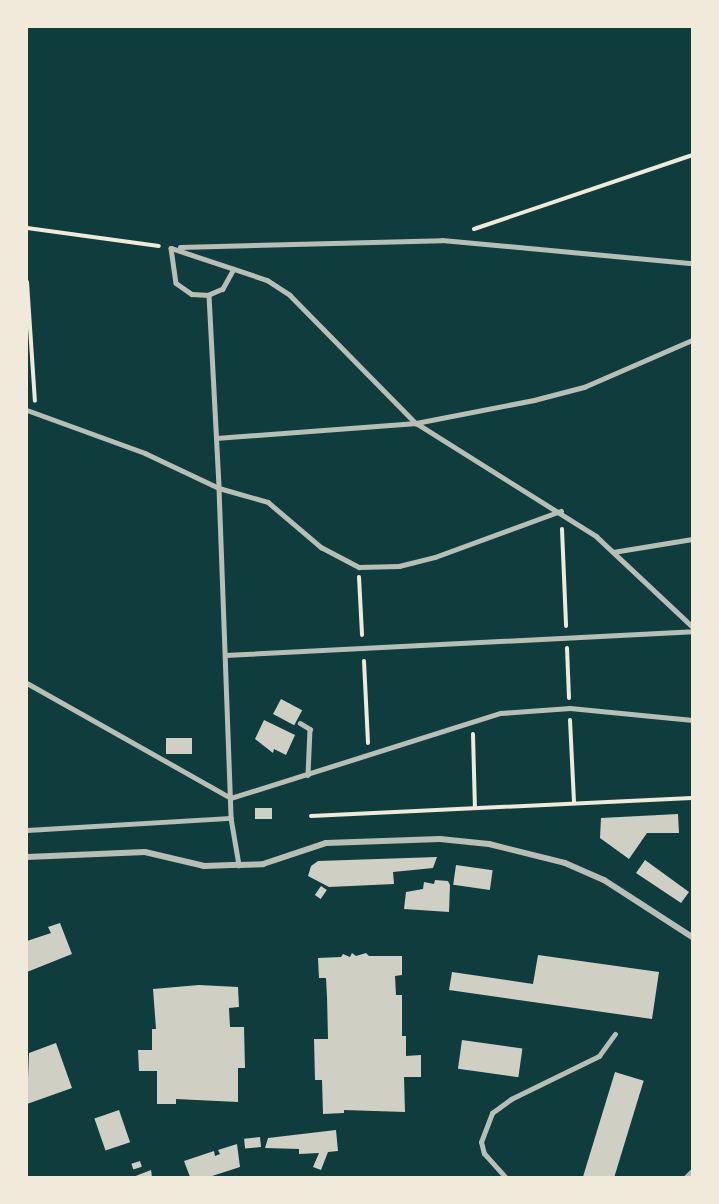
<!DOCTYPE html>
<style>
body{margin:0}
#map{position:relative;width:719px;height:1204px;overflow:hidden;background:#0f3d3e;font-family:"Open Sans",sans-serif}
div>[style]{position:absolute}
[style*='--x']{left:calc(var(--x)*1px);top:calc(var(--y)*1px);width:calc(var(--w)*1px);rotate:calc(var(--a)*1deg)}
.building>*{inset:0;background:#cfcfc3;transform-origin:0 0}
.path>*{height:4px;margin:-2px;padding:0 2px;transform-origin:2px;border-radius:2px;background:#f1e9da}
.service>*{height:4.5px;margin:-2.25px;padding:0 2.25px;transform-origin:2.25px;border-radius:2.25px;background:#b8beb3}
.minor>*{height:6px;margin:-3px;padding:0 3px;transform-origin:3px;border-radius:3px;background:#b8beb3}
span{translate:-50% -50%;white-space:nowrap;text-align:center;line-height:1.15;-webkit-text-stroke:4.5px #f1e9da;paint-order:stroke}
.frame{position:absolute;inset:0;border:28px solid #f1e9da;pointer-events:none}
</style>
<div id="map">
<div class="building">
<div style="left:281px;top:699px;width:24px;height:17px;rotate:28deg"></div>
<div style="clip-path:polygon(264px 720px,295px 735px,286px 755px,274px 749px,273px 753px,255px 739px)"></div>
<div style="left:166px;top:738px;width:26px;height:16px"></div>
<div style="left:272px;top:808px;width:11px;height:17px;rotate:90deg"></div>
<div style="clip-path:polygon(678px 814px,679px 833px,647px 833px,629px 859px,600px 838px,601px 818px)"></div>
<div style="clip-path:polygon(437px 857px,433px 868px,393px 872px,394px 884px,329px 887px,308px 876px,311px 866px,318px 861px)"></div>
<div style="clip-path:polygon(645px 860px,689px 892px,681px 903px,636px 873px)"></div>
<div style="left:456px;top:865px;width:37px;height:20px;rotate:8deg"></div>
<div style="clip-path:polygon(435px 880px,448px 881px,450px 885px,449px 912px,404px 909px,406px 892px,423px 889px,424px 882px,434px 884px)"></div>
<div style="left:321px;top:886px;width:7px;height:11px;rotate:34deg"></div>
<div style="clip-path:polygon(60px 923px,72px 954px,27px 972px,27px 941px,51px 933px,48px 927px)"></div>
<div style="clip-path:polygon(352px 953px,356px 956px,366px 953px,369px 956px,402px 956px,402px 975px,395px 976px,396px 995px,402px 995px,402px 1036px,406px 1036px,406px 1056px,421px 1055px,421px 1077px,404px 1077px,405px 1112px,344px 1110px,344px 1113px,323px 1114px,322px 1080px,315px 1080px,314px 1039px,328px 1039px,327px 997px,326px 978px,319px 978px,318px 958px,341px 957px,343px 954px,350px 957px)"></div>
<div style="clip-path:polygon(538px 955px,659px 972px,652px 1019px,449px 990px,452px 972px,533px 984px)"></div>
<div style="clip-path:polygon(199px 985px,238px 987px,239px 1007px,229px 1008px,230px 1027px,244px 1027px,245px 1068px,238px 1068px,238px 1102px,176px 1099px,176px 1104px,157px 1104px,157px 1071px,139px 1071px,138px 1050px,152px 1050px,152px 1029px,156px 1029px,153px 989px)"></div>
<div style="left:462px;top:1040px;width:61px;height:29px;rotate:8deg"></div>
<div style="clip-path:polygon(56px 1043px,72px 1088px,27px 1104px,29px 1053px)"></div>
<div style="left:615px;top:1072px;width:30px;height:111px;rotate:17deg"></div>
<div style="left:119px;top:1110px;width:34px;height:26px;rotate:71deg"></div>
<div style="clip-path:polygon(336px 1130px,338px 1151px,328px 1152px,321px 1170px,313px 1167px,319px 1153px,299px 1154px,299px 1149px,265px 1148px,268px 1138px)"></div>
<div style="left:260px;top:1137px;width:10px;height:16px;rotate:84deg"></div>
<div style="clip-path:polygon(237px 1144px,240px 1167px,209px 1177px,190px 1177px,184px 1161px,214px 1151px,215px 1156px,220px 1154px,218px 1150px)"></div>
<div style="left:140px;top:1161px;width:6px;height:9px;rotate:72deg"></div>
<div style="clip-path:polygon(151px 1170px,152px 1177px,133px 1177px)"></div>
</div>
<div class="path">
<div style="--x:27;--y:228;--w:133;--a:7.8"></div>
<div style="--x:474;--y:229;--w:230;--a:-18.7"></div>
<div style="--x:27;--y:282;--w:119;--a:86.2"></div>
<div style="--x:562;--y:529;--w:97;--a:87.6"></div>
<div style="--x:359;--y:577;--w:58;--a:87"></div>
<div style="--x:567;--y:648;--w:50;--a:87.7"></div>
<div style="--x:364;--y:661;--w:82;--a:87.2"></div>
<div style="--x:570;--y:720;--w:83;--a:87.2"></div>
<div style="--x:473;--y:734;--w:74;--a:88.5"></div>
<div style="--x:311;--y:816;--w:381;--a:-2.7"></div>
</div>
<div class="service">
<div style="--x:180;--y:247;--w:262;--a:-1.5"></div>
<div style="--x:442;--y:240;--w:251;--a:5.3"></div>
<div style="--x:171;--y:248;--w:101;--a:18.4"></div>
<div style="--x:267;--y:280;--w:27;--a:33"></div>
<div style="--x:290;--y:295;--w:180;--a:45.5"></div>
<div style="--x:416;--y:423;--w:213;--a:32.1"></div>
<div style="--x:596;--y:536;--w:132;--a:43.2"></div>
<div style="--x:171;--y:248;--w:35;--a:82"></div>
<div style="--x:176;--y:283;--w:19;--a:35"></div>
<div style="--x:192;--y:294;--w:17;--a:3"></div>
<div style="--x:234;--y:269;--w:23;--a:119"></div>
<div style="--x:223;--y:289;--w:15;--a:157"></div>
<div style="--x:209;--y:295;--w:193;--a:87"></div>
<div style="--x:219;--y:488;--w:51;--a:15.9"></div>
<div style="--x:268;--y:502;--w:70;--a:40.3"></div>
<div style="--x:321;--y:547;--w:43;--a:27.8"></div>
<div style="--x:359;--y:567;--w:40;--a:-1.4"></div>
<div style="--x:399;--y:566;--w:37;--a:-14"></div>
<div style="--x:435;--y:557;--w:134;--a:-20.1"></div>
<div style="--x:27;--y:410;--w:126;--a:20"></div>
<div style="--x:145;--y:453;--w:82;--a:25.3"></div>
<div style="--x:219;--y:488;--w:330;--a:87.9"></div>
<div style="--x:231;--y:818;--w:48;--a:80.3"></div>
<div style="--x:216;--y:438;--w:201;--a:-4.3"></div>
<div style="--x:416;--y:423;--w:120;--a:-11"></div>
<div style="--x:534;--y:400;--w:52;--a:-14.6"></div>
<div style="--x:584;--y:387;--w:118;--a:-23.5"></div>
<div style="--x:613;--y:552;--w:80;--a:-9.3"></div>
<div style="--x:225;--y:655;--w:468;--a:-2.9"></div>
<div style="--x:27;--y:683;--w:234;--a:29.4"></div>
<div style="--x:231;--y:798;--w:283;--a:-17.5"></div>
<div style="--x:501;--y:713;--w:69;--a:-4.1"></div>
<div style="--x:570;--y:708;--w:123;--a:5.6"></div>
<div style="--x:300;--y:723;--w:12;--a:31"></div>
<div style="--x:310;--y:729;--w:46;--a:92.5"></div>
<div style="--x:27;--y:830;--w:204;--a:-3.4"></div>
<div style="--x:505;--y:1177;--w:31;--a:-132"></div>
<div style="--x:484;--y:1154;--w:12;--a:-104"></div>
<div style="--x:481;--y:1142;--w:31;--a:-69"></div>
<div style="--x:492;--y:1113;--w:24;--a:-36"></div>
<div style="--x:511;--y:1099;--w:98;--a:-26"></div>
<div style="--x:599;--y:1056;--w:27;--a:-54"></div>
<div style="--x:686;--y:1177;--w:8;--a:-45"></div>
</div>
<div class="minor">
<div style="--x:27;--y:857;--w:118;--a:-2.4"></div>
<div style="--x:145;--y:852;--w:61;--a:13.3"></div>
<div style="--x:204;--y:866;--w:35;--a:-2"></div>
<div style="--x:239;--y:865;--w:24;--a:-2"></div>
<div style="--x:263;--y:864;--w:66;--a:-18.4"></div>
<div style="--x:326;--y:843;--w:114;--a:-2"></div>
<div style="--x:440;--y:839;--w:49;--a:5.8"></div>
<div style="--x:489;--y:844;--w:78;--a:14"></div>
<div style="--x:565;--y:863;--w:43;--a:23.6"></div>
<div style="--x:604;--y:880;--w:105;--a:32.9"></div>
</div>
<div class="frame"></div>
</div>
